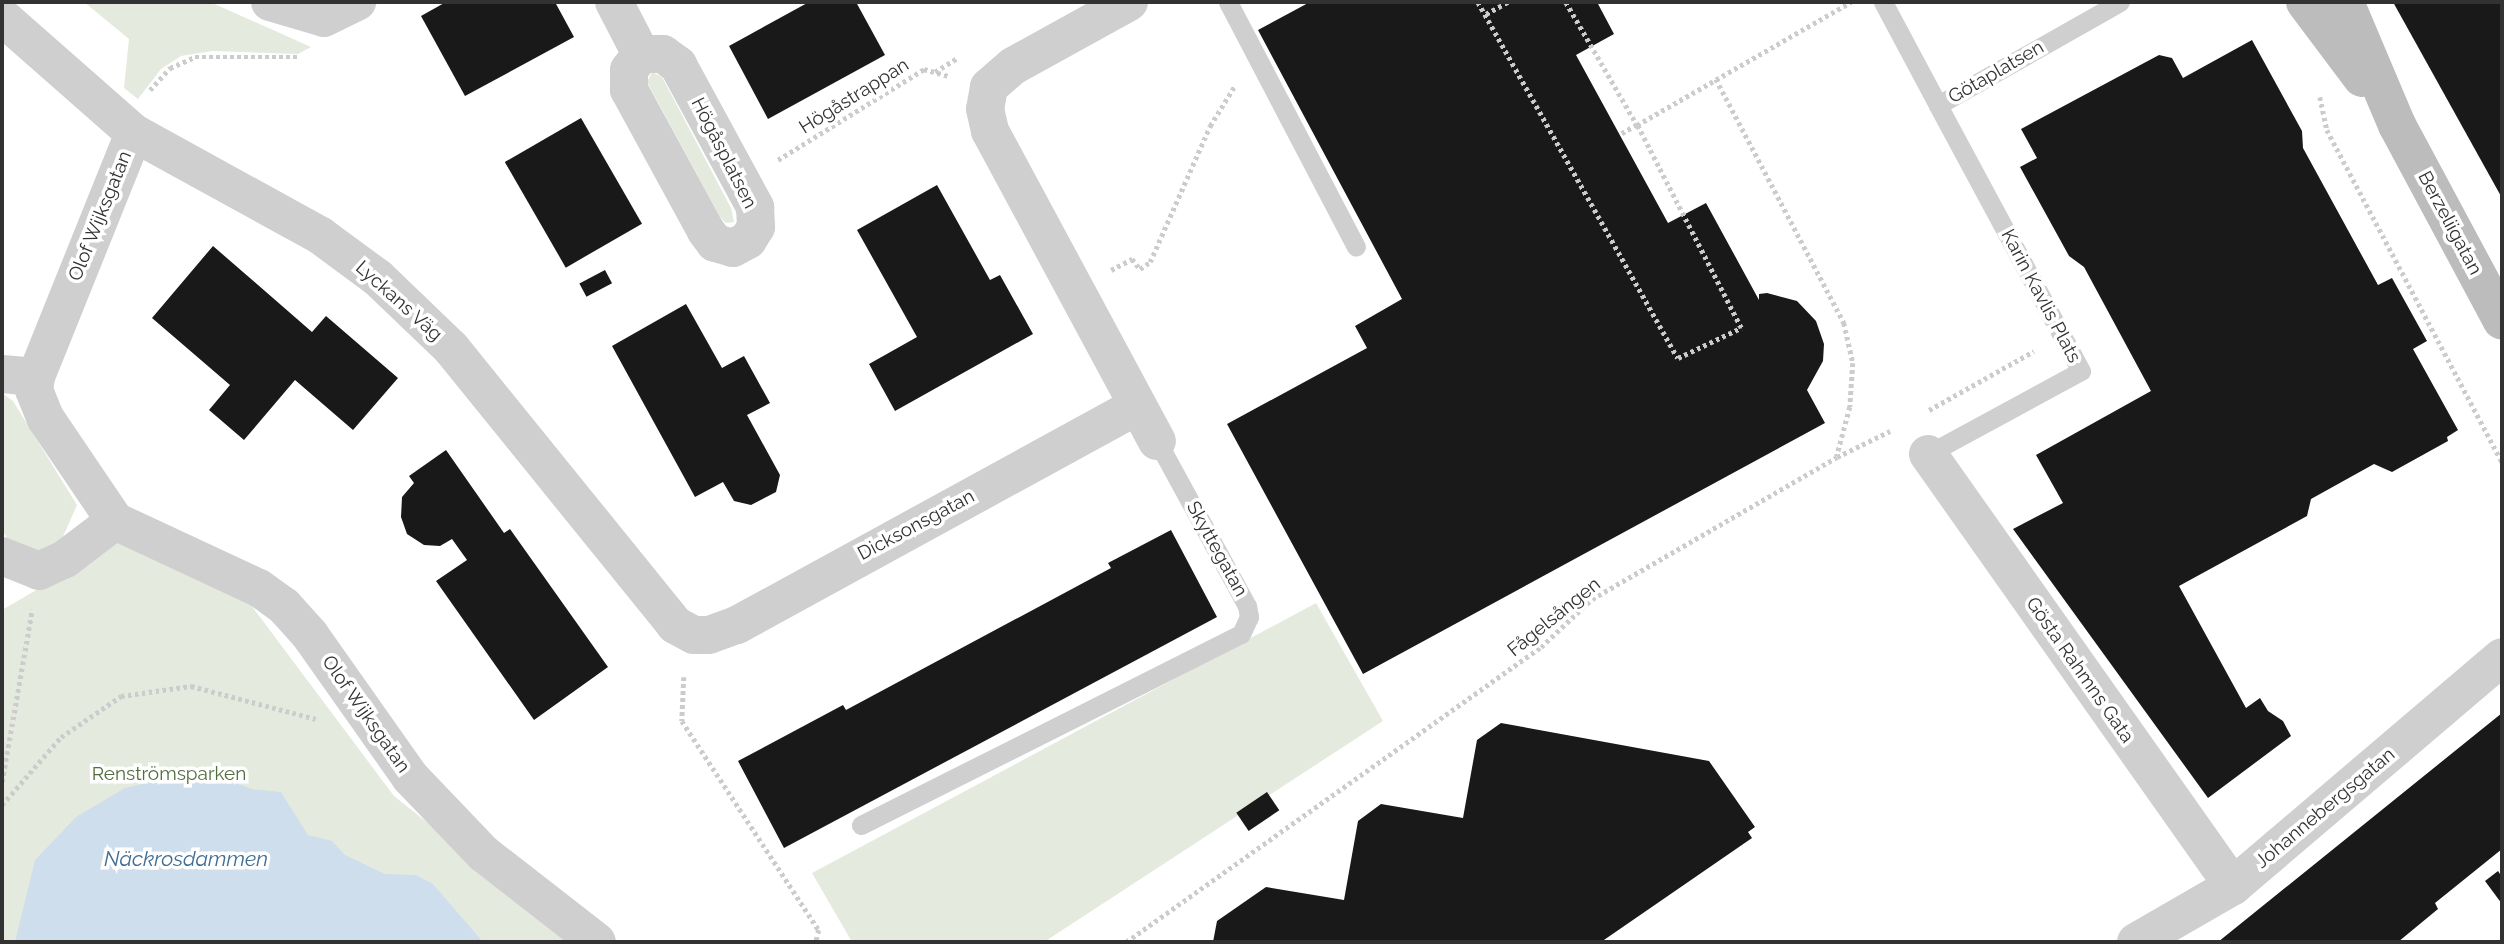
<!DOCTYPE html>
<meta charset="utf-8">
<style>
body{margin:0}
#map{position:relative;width:2504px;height:944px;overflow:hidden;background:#fff;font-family:Raleway,sans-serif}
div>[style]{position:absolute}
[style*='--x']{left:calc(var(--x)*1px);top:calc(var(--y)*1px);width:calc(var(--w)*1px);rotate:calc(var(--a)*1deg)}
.green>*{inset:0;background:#e4ebde}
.water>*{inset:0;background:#cedeed}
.building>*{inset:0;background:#191919;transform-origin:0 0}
.path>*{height:4.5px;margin-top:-2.25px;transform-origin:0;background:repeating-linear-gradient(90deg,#ccc 0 3.5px,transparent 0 7px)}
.lane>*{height:19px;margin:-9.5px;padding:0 9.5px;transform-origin:9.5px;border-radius:9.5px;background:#cfcfcf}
.street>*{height:38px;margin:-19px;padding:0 19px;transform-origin:19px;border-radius:19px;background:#cfcfcf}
.secondary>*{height:38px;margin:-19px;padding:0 19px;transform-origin:19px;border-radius:19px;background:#bcbcbc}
span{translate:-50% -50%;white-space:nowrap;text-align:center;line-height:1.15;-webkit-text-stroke:7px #fff;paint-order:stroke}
.street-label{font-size:19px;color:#323232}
.park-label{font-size:19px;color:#526d3f}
.water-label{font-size:21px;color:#406d93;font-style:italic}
.frame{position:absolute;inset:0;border:4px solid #323232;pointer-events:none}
</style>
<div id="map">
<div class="green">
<div style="clip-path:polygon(84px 2px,210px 2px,311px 47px,298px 54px,212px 51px,181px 56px,161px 69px,138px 99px,124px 88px,129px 39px)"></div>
<div style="clip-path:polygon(652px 72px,662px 77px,731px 208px,734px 222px,726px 223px,720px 217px,647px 82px)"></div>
<div style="clip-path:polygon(2px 393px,13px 401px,77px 505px,62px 539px,36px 552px,13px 547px,2px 530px)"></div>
<div style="clip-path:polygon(122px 540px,251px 605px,394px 796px,577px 942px,2px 942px,2px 610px)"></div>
<div style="clip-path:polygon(1316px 603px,1383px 721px,1044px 942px,852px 942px,812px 873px)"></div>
</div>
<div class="water">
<div style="clip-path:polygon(212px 774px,252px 789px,281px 792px,308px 835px,332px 841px,345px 855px,385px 874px,416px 875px,433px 884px,483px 942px,15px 942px,35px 860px,76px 817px,125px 788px,180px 775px)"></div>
</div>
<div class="building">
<div style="clip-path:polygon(446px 2px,555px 2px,574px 37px,465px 96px,421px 16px)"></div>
<div style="clip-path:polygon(809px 2px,856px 2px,885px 55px,768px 119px,729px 46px)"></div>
<div style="clip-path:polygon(1310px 2px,1597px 2px,1614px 34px,1576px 55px,1668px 223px,1706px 203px,1759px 300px,1759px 294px,1767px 293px,1797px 301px,1816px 321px,1824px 344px,1823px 361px,1807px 390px,1825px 423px,1363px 674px,1227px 424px,1367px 348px,1355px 326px,1402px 299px,1258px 30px)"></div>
<div style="clip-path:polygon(2393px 2px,2502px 2px,2502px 198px)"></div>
<div style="clip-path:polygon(2252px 40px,2302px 131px,2303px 148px,2378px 285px,2392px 278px,2427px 341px,2413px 349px,2458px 430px,2447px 437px,2448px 441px,2392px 472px,2374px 464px,2311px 499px,2307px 516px,2179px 586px,2246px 708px,2260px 698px,2268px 711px,2283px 721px,2291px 736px,2208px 798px,2013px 529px,2063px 503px,2036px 455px,2151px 391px,2084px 267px,2069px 256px,2020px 167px,2037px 158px,2021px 129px,2159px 55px,2172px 58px,2183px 78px)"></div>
<div style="left:581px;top:118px;width:122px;height:88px;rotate:60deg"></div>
<div style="clip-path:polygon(937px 185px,990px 280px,1000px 275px,1033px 334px,895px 411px,869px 364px,917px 337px,857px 230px)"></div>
<div style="clip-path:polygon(213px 246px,312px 332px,326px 316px,398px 378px,353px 430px,295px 380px,244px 440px,209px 410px,230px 385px,152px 318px)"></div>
<div style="left:605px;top:270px;width:15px;height:29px;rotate:62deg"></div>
<div style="clip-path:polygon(686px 304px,722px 368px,744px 356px,770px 403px,747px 415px,780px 475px,776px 492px,751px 505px,734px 501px,723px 482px,695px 497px,612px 346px)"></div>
<div style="clip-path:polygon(446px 450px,504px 533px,510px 529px,608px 667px,534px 720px,436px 581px,467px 560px,452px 539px,440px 546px,424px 545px,407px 534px,401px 517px,402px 497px,414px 483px,409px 476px)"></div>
<div style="clip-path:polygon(1171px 530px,1217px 617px,784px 848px,738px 761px,843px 705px,846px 710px,1111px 568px,1108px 563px)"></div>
<div style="clip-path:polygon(2502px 713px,2502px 849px,2435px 903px,2438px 909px,2398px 942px,2218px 942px)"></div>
<div style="clip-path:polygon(1501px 723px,1709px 761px,1755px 827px,1748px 832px,1752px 838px,1601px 942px,1213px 942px,1217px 921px,1266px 887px,1344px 900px,1358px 821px,1381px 804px,1463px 818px,1477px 740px)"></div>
<div style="left:1267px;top:792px;width:22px;height:37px;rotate:56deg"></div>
<div style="clip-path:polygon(2498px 871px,2502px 877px,2502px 904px,2485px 881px)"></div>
</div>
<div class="path">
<div style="--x:1478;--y:2;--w:408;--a:60.7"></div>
<div style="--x:1678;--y:358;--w:70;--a:-25.5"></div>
<div style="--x:1741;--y:328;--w:228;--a:-117.1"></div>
<div style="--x:1637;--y:125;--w:247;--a:-29.9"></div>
<div style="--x:1566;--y:2;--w:142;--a:60"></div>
<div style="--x:1637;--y:125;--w:20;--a:150"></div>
<div style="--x:1486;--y:14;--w:25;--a:-29"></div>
<div style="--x:935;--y:72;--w:25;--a:-32"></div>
<div style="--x:1716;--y:79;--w:276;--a:62.3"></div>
<div style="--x:1844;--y:323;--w:41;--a:77.3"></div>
<div style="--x:1853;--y:363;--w:44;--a:93.9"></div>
<div style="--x:1850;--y:407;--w:51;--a:104.9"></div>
<div style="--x:150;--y:90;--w:30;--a:-48"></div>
<div style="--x:170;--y:68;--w:27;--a:-24"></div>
<div style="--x:195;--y:57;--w:102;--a:0"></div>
<div style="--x:2320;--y:97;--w:34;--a:78"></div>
<div style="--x:2327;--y:130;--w:375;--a:62.2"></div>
<div style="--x:778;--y:160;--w:172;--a:-31.9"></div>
<div style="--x:924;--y:69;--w:25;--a:16"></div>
<div style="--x:1111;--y:270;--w:24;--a:-28"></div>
<div style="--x:1132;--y:259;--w:13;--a:51"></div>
<div style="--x:1140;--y:269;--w:12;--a:-35"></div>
<div style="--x:1150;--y:262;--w:149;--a:-66.2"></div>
<div style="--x:1210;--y:126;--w:46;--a:-58.4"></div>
<div style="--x:1929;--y:410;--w:120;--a:-29.3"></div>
<div style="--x:684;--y:677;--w:44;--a:92.6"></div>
<div style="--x:682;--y:721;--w:250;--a:56.8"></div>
<div style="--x:819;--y:930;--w:12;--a:104"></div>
<div style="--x:2;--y:782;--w:175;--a:-80.1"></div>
<div style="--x:2;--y:805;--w:90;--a:-49.1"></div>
<div style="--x:61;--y:737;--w:73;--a:-34.3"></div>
<div style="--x:121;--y:696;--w:71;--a:-8.1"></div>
<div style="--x:191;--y:686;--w:129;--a:14.8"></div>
<div style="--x:1126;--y:942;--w:509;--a:-35.41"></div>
<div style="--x:1541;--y:647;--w:70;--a:-43.3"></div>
<div style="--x:1592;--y:599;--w:283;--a:-30.1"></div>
<div style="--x:1837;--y:457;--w:59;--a:-26.1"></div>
</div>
<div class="lane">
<div style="--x:1228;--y:2;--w:276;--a:62.4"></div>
<div style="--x:1883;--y:2;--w:117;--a:61.9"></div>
<div style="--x:1938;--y:105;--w:209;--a:-29.5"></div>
<div style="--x:1928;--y:454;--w:174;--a:-28.5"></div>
<div style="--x:2081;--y:371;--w:302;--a:-118.3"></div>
<div style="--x:861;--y:825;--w:425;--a:-26.7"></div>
<div style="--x:1241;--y:634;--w:19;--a:-65"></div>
<div style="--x:1249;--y:617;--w:11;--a:-100"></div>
<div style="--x:1247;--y:606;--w:188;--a:-118.6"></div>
</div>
<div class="street">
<div style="--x:270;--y:2;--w:56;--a:16.5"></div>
<div style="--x:324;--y:18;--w:37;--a:-26"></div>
<div style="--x:614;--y:2;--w:59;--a:62.6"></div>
<div style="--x:1129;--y:2;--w:132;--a:151.1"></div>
<div style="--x:1013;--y:66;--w:32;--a:139"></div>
<div style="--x:989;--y:87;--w:22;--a:100"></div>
<div style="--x:985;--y:109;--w:23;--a:77"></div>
<div style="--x:990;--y:131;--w:352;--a:61.7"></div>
<div style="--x:2;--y:17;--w:176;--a:41.3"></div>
<div style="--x:134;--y:133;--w:213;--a:28.8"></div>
<div style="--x:321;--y:236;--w:71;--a:36.4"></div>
<div style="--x:378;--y:278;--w:101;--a:43.8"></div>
<div style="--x:451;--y:348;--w:356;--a:51"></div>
<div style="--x:675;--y:625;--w:21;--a:28"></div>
<div style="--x:694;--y:635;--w:15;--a:0"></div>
<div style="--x:709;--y:635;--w:30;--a:-20"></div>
<div style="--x:737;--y:625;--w:455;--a:-28.7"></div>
<div style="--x:641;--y:54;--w:22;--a:0"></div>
<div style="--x:663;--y:54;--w:19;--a:36"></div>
<div style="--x:678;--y:65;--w:162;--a:61.5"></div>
<div style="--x:755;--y:207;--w:20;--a:87"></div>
<div style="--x:756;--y:227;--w:15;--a:122"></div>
<div style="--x:748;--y:240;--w:17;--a:152"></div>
<div style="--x:733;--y:248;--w:19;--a:-164"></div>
<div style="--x:715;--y:243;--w:15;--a:-127"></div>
<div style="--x:706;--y:231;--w:161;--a:-118.6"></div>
<div style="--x:629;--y:90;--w:20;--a:-90"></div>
<div style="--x:629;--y:70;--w:20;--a:-53"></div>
<div style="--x:134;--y:133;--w:263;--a:111.9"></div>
<div style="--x:36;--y:377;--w:13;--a:99"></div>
<div style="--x:34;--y:390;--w:31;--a:68"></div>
<div style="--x:46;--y:419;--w:123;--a:55.9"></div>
<div style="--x:115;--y:521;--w:159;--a:25"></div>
<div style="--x:259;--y:588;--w:31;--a:36"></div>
<div style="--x:284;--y:606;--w:39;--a:48"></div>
<div style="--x:310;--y:635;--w:175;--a:54.8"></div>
<div style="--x:411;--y:778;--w:105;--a:46.2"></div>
<div style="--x:484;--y:854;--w:143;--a:37.9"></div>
<div style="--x:2;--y:374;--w:34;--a:5"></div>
<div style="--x:1928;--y:454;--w:529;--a:54.78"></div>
<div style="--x:2;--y:556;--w:40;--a:22"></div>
<div style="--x:39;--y:571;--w:29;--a:-25"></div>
<div style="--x:65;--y:559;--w:63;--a:-37.2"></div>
<div style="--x:2136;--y:942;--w:112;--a:-30"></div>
<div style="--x:2233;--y:886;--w:353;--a:-40.4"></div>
</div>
<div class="secondary">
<div style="--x:2305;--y:2;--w:95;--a:53.1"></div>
<div style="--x:2345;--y:2;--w:134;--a:67.1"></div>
<div style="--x:2397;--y:125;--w:222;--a:61.8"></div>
</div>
<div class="street-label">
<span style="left:1996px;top:72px;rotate:-30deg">Götaplatsen</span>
<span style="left:854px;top:96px;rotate:-32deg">Högåstrappan</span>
<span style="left:724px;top:153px;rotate:63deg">Högåsplatsen</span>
<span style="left:100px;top:216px;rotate:-68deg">Olof Wijksgatan</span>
<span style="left:2450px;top:223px;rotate:62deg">Berzeliigatan</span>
<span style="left:2041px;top:296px;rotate:62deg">Karin Kavlis Plats</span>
<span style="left:399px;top:301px;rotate:42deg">Lyckans Väg</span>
<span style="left:916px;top:525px;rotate:-28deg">Dicksonsgatan</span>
<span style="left:1217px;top:549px;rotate:61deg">Skyttegatan</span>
<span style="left:1554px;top:617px;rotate:-39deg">Fågelsången</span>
<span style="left:2080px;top:670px;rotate:55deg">Gösta Rahmns Gata</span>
<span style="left:366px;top:714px;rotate:55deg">Olof Wijksgatan</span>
<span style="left:2325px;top:808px;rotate:-40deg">Johannebergsgatan</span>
</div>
<div class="park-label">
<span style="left:169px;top:774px">Renströmsparken</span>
</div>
<div class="water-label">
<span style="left:186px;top:859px">Näckrosdammen</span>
</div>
<div class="frame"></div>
</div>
